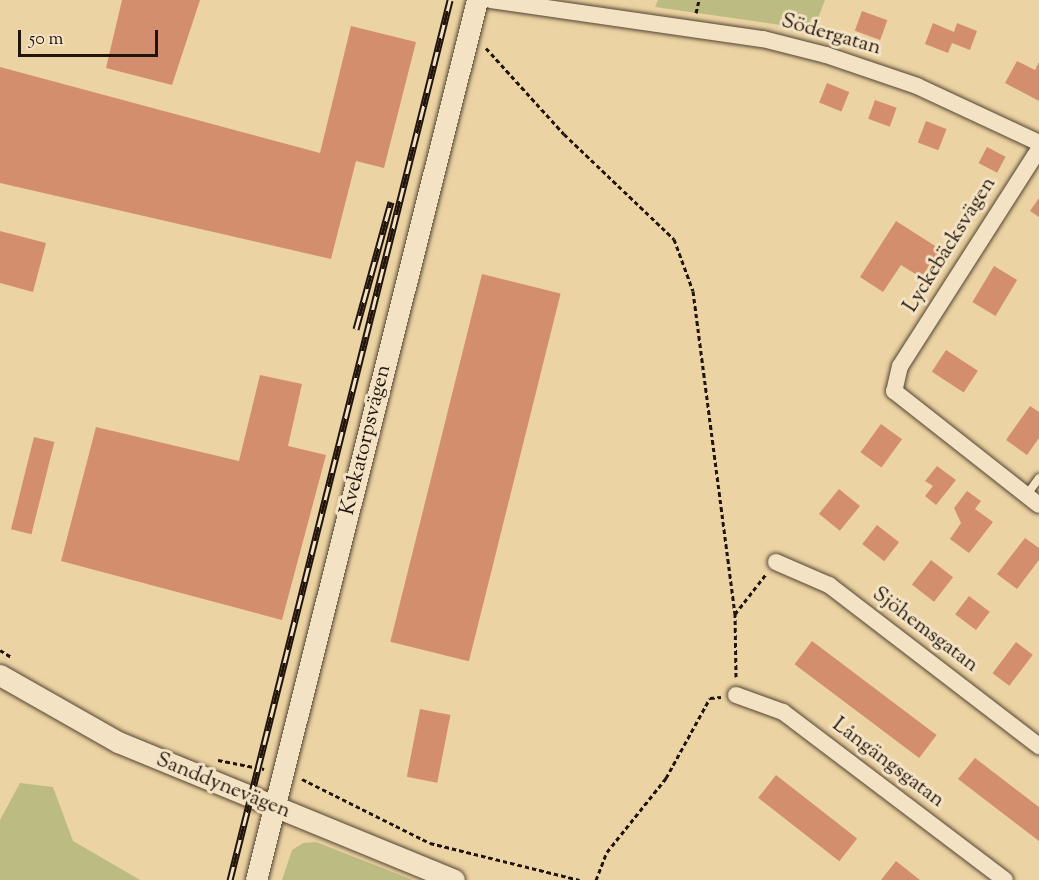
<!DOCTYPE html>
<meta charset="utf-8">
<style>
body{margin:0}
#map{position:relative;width:1039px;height:880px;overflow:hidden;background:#ecd3a3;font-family:"Sorts Mill Goudy",serif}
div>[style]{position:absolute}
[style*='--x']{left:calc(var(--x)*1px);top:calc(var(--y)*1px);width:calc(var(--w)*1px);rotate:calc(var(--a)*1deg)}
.green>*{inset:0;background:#bcbb82}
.building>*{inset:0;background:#d38f6d;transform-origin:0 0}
.path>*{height:3px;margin-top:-1.5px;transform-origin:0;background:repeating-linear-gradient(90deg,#20140d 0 4.5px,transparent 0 7.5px)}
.roads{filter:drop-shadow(0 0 2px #534432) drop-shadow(0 0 2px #534432)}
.service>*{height:8px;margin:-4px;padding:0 4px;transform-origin:4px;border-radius:4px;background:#f3e2c3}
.minor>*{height:16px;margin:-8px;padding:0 8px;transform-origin:8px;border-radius:8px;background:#f3e2c3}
.tertiary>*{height:21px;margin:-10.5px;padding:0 10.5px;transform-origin:10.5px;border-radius:10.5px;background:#f3e2c3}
.rail>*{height:7px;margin-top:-3.5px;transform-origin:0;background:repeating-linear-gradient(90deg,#f3e2c3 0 14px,#20140d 0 28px);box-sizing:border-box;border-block:2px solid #20140d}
span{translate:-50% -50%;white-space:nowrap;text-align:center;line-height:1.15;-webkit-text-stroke:6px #f3e2c3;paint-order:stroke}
.street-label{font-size:21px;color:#20140d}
.scale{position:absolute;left:18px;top:30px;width:140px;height:27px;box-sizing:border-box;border:3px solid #20140d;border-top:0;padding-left:8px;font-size:18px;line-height:21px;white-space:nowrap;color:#20140d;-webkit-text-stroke:4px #f3e2c3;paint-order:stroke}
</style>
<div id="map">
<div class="green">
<div style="clip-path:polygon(658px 0,825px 0,812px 34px,781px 25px,655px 7px)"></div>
<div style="clip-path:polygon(20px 783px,53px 787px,73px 841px,140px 880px,0 880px,0 820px)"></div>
<div style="clip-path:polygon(316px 842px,413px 880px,282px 880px,292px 850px,303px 843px)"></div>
</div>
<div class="building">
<div style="clip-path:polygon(122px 0,200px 0,172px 85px,106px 68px)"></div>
<div style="left:862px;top:11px;width:27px;height:21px;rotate:20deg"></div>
<div style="clip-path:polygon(933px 23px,954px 32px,957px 23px,977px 31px,970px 50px,952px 43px,948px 53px,925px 44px)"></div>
<div style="clip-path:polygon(351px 26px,416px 42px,384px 168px,356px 161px,331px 259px,0 183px,0 67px,320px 153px)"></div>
<div style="clip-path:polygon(1017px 61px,1035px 70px,1039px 62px,1039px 101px,1005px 83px)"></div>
<div style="left:827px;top:83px;width:24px;height:21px;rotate:22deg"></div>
<div style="left:875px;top:100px;width:23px;height:20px;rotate:20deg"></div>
<div style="left:926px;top:121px;width:22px;height:23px;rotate:21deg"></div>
<div style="left:987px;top:147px;width:21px;height:18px;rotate:28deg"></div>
<div style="clip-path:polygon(1039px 198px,1039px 217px,1030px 211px)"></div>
<div style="clip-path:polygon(896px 221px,943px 251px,925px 280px,901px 265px,883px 292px,860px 277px)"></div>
<div style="clip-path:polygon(0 231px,46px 243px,33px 292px,0 283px)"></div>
<div style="left:994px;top:266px;width:27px;height:42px;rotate:31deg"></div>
<div style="left:482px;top:274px;width:81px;height:379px;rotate:14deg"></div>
<div style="left:946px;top:350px;width:38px;height:26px;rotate:33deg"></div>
<div style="clip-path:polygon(260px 375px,302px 384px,288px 446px,326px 455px,282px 620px,61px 561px,96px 427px,239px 461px)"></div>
<div style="clip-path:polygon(1030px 406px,1039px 412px,1039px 438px,1027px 455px,1006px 440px)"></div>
<div style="left:881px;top:424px;width:26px;height:35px;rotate:36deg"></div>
<div style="left:34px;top:437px;width:21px;height:95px;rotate:14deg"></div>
<div style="clip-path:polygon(937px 466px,956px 480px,936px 505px,925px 496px,933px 486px,925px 481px)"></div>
<div style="left:839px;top:489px;width:27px;height:32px;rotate:39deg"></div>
<div style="clip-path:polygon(967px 491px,981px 501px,975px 509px,993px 522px,969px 553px,950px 539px,961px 523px,954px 508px)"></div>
<div style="left:877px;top:525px;width:28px;height:24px;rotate:38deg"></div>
<div style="clip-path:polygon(1025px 538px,1039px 548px,1039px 560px,1017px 589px,997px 574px)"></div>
<div style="left:931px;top:560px;width:28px;height:31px;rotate:38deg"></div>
<div style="left:969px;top:596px;width:26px;height:23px;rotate:37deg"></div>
<div style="left:812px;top:641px;width:156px;height:29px;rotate:37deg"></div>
<div style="left:1016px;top:642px;width:21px;height:39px;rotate:37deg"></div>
<div style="left:420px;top:709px;width:31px;height:69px;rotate:11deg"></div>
<div style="clip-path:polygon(975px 758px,1039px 807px,1039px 841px,958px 779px)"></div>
<div style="left:776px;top:775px;width:103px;height:29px;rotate:38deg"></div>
<div style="clip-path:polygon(896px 861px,920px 880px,881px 880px)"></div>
</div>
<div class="path">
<div style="--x:696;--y:13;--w:13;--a:-77"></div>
<div style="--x:486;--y:48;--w:116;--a:47.8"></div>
<div style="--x:564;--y:134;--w:152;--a:43.7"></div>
<div style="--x:674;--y:239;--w:55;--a:69.9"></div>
<div style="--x:693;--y:291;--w:326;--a:82.6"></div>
<div style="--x:0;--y:650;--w:13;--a:32"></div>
<div style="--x:736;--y:677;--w:63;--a:-90.9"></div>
<div style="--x:735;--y:614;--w:51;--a:-52.2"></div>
<div style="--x:218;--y:760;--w:47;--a:11.1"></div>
<div style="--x:302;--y:779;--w:143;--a:26.6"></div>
<div style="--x:430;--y:843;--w:154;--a:13.9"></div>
<div style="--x:596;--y:880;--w:30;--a:-69"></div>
<div style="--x:607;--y:852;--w:95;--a:-51.4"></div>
<div style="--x:666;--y:778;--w:91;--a:-61.2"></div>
<div style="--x:710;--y:698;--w:11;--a:-5"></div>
</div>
<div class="roads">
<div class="service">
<div style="--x:1026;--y:496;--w:22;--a:-54"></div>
</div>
<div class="minor">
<div style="--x:491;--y:0;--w:275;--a:8.2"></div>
<div style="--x:763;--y:39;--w:65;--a:14.3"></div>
<div style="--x:826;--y:55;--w:96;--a:18.8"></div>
<div style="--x:917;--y:86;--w:135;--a:25"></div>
<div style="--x:1039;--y:149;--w:258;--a:122.6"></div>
<div style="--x:900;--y:366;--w:26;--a:103"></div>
<div style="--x:894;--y:391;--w:184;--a:38.2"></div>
<div style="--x:776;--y:562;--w:58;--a:23.5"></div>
<div style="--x:829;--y:585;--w:265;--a:37.5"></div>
<div style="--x:736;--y:695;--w:50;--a:19.9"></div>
<div style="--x:783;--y:712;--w:278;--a:37.1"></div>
</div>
<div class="tertiary">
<div style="--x:0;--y:675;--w:136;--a:29.6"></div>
<div style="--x:118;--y:742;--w:363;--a:22.3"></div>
<div style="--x:256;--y:880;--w:907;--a:-75.9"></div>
</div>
</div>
<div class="rail">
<div style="--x:356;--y:329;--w:132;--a:-74.6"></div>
<div style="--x:230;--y:880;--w:907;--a:-75.96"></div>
</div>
<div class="street-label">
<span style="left:831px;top:35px;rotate:16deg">Södergatan</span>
<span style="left:950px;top:245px;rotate:-58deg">Lyckebäcksvägen</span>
<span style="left:366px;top:440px;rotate:-76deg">Kvekatorpsvägen</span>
<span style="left:925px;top:630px;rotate:37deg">Sjöhemsgatan</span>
<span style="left:888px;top:763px;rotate:37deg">Långängsgatan</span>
<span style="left:223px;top:786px;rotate:22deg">Sanddynevägen</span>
</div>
<div class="scale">50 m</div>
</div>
